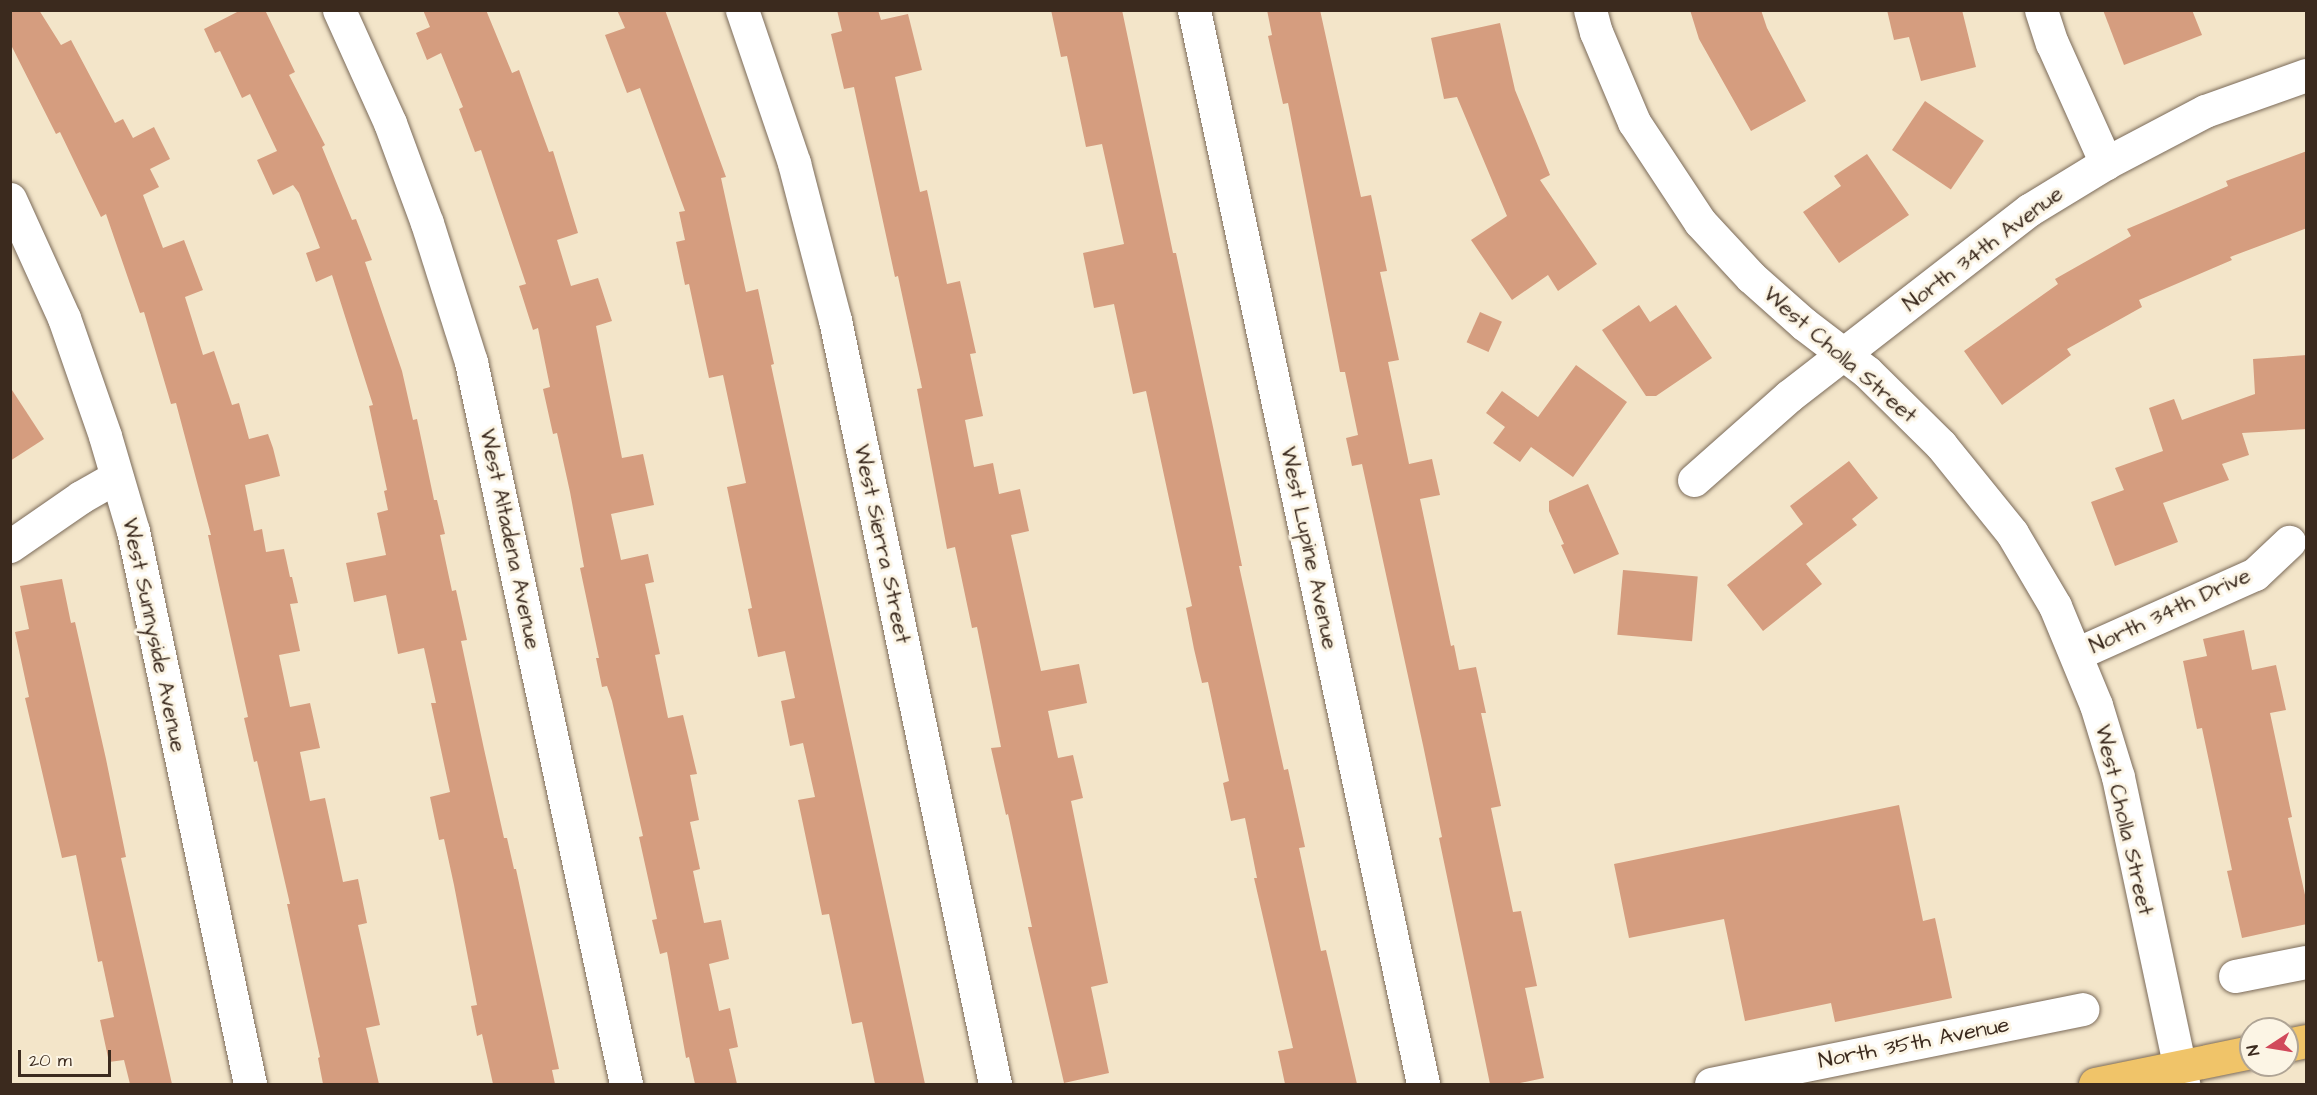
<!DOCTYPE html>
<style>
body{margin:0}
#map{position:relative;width:2317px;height:1095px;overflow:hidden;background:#f3e5c9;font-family:"Architects Daughter",sans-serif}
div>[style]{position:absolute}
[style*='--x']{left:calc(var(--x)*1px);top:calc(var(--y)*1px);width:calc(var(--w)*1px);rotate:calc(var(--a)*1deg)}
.building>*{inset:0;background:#d59d7f;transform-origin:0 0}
.roads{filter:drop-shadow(0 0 2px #7b6b5a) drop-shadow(0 0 2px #7b6b5a)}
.minor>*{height:33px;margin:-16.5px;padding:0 16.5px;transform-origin:16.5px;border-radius:16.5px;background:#fff}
.major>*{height:33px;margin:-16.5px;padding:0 16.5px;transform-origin:16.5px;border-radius:16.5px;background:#f0c469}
span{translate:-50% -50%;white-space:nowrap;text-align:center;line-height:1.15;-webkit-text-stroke:6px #fcf5e5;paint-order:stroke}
.street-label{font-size:22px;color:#3b2a1e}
.frame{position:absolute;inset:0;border:12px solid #3b2a1e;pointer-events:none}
.north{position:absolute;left:2239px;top:1017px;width:60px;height:60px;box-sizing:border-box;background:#fcf5e5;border:2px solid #afa495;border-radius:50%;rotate:258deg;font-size:16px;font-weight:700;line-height:24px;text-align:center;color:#3b2a1e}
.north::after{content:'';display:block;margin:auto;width:21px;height:27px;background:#d1495b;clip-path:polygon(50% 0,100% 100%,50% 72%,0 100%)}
.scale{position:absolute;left:18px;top:1050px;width:93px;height:27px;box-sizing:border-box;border:3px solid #3b2a1e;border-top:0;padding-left:8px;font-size:18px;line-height:21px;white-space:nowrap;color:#3b2a1e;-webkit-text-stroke:4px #fcf5e5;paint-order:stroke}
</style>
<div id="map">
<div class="building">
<div style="clip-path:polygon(10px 10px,39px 10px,61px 45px,71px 40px,115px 123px,123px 119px,133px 138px,154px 127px,170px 159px,150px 169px,159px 187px,143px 195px,163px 248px,184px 240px,203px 290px,185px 297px,203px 355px,214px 351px,232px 405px,239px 403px,249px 439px,268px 434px,273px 448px,280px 476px,245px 485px,254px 531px,262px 529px,266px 552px,284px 549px,290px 577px,292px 577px,298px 603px,290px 604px,300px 651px,279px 655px,290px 707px,310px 703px,320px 748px,300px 752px,310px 801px,325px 798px,343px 882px,358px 879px,367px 923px,358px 925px,380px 1025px,366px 1028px,379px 1084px,323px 1084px,318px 1058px,320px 1057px,287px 904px,290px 904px,257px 761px,254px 762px,244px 718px,248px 717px,208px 535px,211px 535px,176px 403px,171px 404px,144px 312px,140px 313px,106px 214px,101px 217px,60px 132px,56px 134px,10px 43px)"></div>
<div style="clip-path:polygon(241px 10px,265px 10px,295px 72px,289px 75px,325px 145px,322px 147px,352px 220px,356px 219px,372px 260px,365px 262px,402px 371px,413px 420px,417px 419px,434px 500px,437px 500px,445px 534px,440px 535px,452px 591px,456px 590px,467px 640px,461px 641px,484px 749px,504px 838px,507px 838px,514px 869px,516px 869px,559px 1069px,552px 1070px,555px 1084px,493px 1084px,482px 1034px,477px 1036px,471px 1006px,477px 1005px,454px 885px,444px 839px,439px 840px,430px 797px,450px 792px,431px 703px,436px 703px,424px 648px,398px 654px,386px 595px,354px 602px,346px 563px,386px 555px,377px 513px,388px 510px,384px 491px,387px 490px,369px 406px,373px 405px,332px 275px,316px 282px,306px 253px,320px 248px,299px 193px,293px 185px,273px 195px,257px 160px,277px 151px,250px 94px,242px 98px,220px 51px,215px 53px,204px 29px)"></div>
<div style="clip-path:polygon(423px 10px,486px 10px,512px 73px,519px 70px,549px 152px,553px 151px,578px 233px,557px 240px,571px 286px,598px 278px,612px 321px,596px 326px,622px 458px,643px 454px,654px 505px,611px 514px,621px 560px,648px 554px,654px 582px,645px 584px,660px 654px,655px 655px,668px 718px,683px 715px,697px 774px,690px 775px,699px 820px,690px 822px,700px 869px,693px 871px,704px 923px,721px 920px,729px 959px,709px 964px,719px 1011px,730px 1008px,738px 1047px,729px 1049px,737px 1084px,695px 1084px,689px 1057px,686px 1058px,667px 952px,660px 954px,652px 920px,657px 919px,639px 837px,643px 836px,612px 701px,607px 686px,602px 687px,596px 658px,599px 658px,580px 568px,584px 567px,570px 492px,557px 433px,553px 434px,543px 389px,550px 387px,538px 328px,533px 330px,519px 286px,526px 284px,481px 150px,475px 152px,459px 109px,463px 107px,441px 53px,427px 60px,416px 33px,430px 27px)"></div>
<div style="clip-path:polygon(617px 10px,665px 10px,726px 177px,721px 178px,746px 292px,758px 289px,774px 364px,771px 365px,925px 1084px,875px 1084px,862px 1022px,852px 1024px,829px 914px,822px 915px,798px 800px,815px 797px,803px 743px,790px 746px,781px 701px,795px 698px,785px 651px,758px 657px,748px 609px,752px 608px,727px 487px,746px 483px,723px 375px,709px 378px,689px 284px,685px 285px,676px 242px,685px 240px,679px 212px,685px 211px,640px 88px,627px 93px,605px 35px,625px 28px)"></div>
<div style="clip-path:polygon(837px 10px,878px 10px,881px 20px,908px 14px,922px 70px,895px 77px,920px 192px,927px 190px,947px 284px,960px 281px,976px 353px,970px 354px,983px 416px,965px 420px,974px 467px,993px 463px,999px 494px,1020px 489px,1029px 531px,1011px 535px,1041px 671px,1079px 664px,1087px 703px,1048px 711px,1058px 758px,1073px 755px,1083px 798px,1071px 801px,1108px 983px,1091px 987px,1109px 1073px,1064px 1083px,1028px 927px,1032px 927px,1008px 814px,1006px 815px,991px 748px,1001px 747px,977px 627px,972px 628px,955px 547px,947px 549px,917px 389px,922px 388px,898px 276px,895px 277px,854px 87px,844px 89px,831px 34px,842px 31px)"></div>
<div style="clip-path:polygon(1051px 10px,1122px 10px,1173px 253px,1176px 253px,1212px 422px,1242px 566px,1239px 566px,1284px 770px,1288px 769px,1305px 847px,1299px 848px,1321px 951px,1326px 950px,1357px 1084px,1285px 1084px,1278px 1051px,1293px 1048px,1254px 878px,1257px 878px,1245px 818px,1231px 821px,1223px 783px,1229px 781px,1208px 682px,1202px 683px,1194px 649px,1186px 608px,1192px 606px,1146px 391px,1133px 394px,1114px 304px,1094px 308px,1083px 253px,1124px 244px,1102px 144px,1086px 147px,1067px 56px,1061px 57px)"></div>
<div style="clip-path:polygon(1267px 10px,1320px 10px,1361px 197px,1371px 195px,1387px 271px,1380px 272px,1399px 360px,1388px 362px,1409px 464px,1432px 459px,1440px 495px,1420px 499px,1451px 646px,1454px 645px,1459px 670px,1476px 667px,1486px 713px,1481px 713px,1501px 806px,1491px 808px,1513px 912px,1521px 911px,1537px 986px,1525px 988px,1544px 1078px,1515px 1084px,1490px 1084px,1439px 838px,1442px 837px,1423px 745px,1362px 464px,1352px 466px,1346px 438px,1358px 435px,1345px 372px,1340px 372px,1288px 103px,1283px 104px,1268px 36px,1272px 35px)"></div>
<div style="clip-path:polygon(1690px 10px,1761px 10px,1767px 28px,1806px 101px,1751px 131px,1699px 39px)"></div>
<div style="clip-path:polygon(1887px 10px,1962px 10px,1976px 67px,1921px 81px,1909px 37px,1894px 40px)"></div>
<div style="clip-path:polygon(2103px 10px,2192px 10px,2202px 35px,2124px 65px)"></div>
<div style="clip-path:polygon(1500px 23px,1515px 90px,1550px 175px,1540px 180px,1597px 264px,1558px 291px,1548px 275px,1512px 300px,1471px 240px,1507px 216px,1457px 97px,1444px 99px,1431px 38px)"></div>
<div style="left:1925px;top:101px;width:71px;height:59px;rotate:34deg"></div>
<div style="clip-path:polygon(2307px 151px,2307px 228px,2230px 257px,2232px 260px,2139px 300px,2142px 307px,2067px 349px,2071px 355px,2002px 405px,1964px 351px,2058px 284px,2055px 279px,2131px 236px,2127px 229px,2228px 186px,2226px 181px)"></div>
<div style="clip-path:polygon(1867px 154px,1909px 215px,1839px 263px,1803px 212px,1841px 186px,1834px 176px)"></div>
<div style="clip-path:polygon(1639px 305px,1650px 322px,1676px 305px,1712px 358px,1656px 396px,1646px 396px,1602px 330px)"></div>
<div style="left:1480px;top:312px;width:24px;height:33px;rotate:24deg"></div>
<div style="clip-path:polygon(2307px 355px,2307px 429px,2242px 433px,2249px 455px,2222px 464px,2229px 480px,2163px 503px,2178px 542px,2115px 566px,2091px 502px,2124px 490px,2115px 468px,2163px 451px,2149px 408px,2174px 399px,2182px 420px,2255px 394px,2253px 359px)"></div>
<div style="clip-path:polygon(1576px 365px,1627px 402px,1573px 477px,1531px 447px,1520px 462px,1493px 443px,1505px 427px,1486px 413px,1502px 391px,1538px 417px)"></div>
<div style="clip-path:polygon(10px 387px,44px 439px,10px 461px)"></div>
<div style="clip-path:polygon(1849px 461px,1878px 498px,1852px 519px,1857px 525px,1806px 564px,1822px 584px,1763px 631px,1727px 585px,1803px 524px,1790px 506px)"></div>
<div style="clip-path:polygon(1588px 484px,1619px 554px,1574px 574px,1561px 545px,1564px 544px,1549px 511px,1549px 501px)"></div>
<div style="left:1623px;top:570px;width:75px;height:65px;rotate:5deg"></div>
<div style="clip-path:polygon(62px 579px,71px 623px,75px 622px,106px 759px,126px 857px,121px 858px,172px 1084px,130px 1084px,124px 1060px,109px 1062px,100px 1020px,114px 1017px,102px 961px,98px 962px,76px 855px,62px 858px,25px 698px,29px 697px,15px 632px,29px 629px,20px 586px)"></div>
<div style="clip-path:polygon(2244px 630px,2252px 670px,2276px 665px,2286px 710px,2270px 713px,2292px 817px,2288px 818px,2307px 904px,2307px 924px,2242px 938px,2227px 871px,2232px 870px,2202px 728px,2197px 729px,2183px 661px,2207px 656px,2203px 639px)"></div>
<div style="clip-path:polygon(1899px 805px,1923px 921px,1935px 918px,1952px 998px,1835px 1022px,1831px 1003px,1745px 1021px,1724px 919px,1629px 938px,1614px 864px)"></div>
</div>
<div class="roads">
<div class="minor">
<div style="--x:339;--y:10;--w:124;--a:65.7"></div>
<div style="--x:390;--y:123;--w:107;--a:69.7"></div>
<div style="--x:427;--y:223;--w:146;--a:72.4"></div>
<div style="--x:471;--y:362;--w:738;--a:77.88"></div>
<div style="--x:742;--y:10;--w:162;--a:71.2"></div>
<div style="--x:794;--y:163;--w:162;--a:75.4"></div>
<div style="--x:835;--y:320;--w:781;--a:78.17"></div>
<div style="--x:1194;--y:10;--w:1098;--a:77.96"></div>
<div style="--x:1590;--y:10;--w:23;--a:75"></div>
<div style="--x:1596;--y:32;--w:98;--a:67.1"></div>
<div style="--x:1634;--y:122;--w:120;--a:56.6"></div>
<div style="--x:1700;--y:222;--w:75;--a:47.2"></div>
<div style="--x:1751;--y:277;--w:71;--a:41.6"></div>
<div style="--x:1804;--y:324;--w:79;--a:37.3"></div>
<div style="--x:1867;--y:372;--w:104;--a:44.6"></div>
<div style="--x:1941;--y:445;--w:113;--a:51.1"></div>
<div style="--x:2012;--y:533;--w:85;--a:59.5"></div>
<div style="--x:2055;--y:606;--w:107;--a:67.5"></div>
<div style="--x:2096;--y:705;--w:75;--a:73"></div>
<div style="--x:2118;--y:777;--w:314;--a:78"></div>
<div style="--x:2041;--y:10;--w:35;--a:72"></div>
<div style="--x:2052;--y:43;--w:132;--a:65.8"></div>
<div style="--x:10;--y:199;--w:131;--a:65.6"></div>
<div style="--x:64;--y:318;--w:125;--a:70.8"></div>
<div style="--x:105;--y:436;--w:99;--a:73.6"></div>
<div style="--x:133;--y:531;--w:565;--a:78.05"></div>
<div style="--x:1694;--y:480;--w:127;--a:-41.5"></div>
<div style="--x:1789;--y:396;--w:304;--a:-37.8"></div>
<div style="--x:2029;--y:210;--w:90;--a:-31.4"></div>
<div style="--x:2106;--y:163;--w:112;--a:-27.7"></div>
<div style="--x:2205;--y:111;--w:107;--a:-19.6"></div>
<div style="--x:10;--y:546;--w:86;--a:-34.6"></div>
<div style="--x:81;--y:497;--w:40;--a:-29.7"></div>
<div style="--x:2076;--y:654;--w:196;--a:-24.1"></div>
<div style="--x:2255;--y:574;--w:47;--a:-43.3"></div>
<div style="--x:2235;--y:976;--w:72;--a:-11.2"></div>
<div style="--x:1711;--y:1084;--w:379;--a:-11.4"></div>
</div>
<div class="major">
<div style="--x:2287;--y:1045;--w:19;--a:-12"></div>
<div style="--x:2095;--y:1084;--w:159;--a:-11.6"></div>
</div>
</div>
<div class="street-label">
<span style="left:1983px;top:249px;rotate:-37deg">North 34th Avenue</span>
<span style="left:1840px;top:355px;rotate:41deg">West Cholla Street</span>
<span style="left:510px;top:539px;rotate:78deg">West Altadena Avenue</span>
<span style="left:882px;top:544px;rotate:78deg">West Sierra Street</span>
<span style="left:1309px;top:548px;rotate:78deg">West Lupine Avenue</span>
<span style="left:2170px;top:611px;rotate:-25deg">North 34th Drive</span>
<span style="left:154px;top:635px;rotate:78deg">West Sunnyside Avenue</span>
<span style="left:2124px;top:820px;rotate:77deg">West Cholla Street</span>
<span style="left:1914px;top:1043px;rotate:-11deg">North 35th Avenue</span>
</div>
<div class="frame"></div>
<div class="north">N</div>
<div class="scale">20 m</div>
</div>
